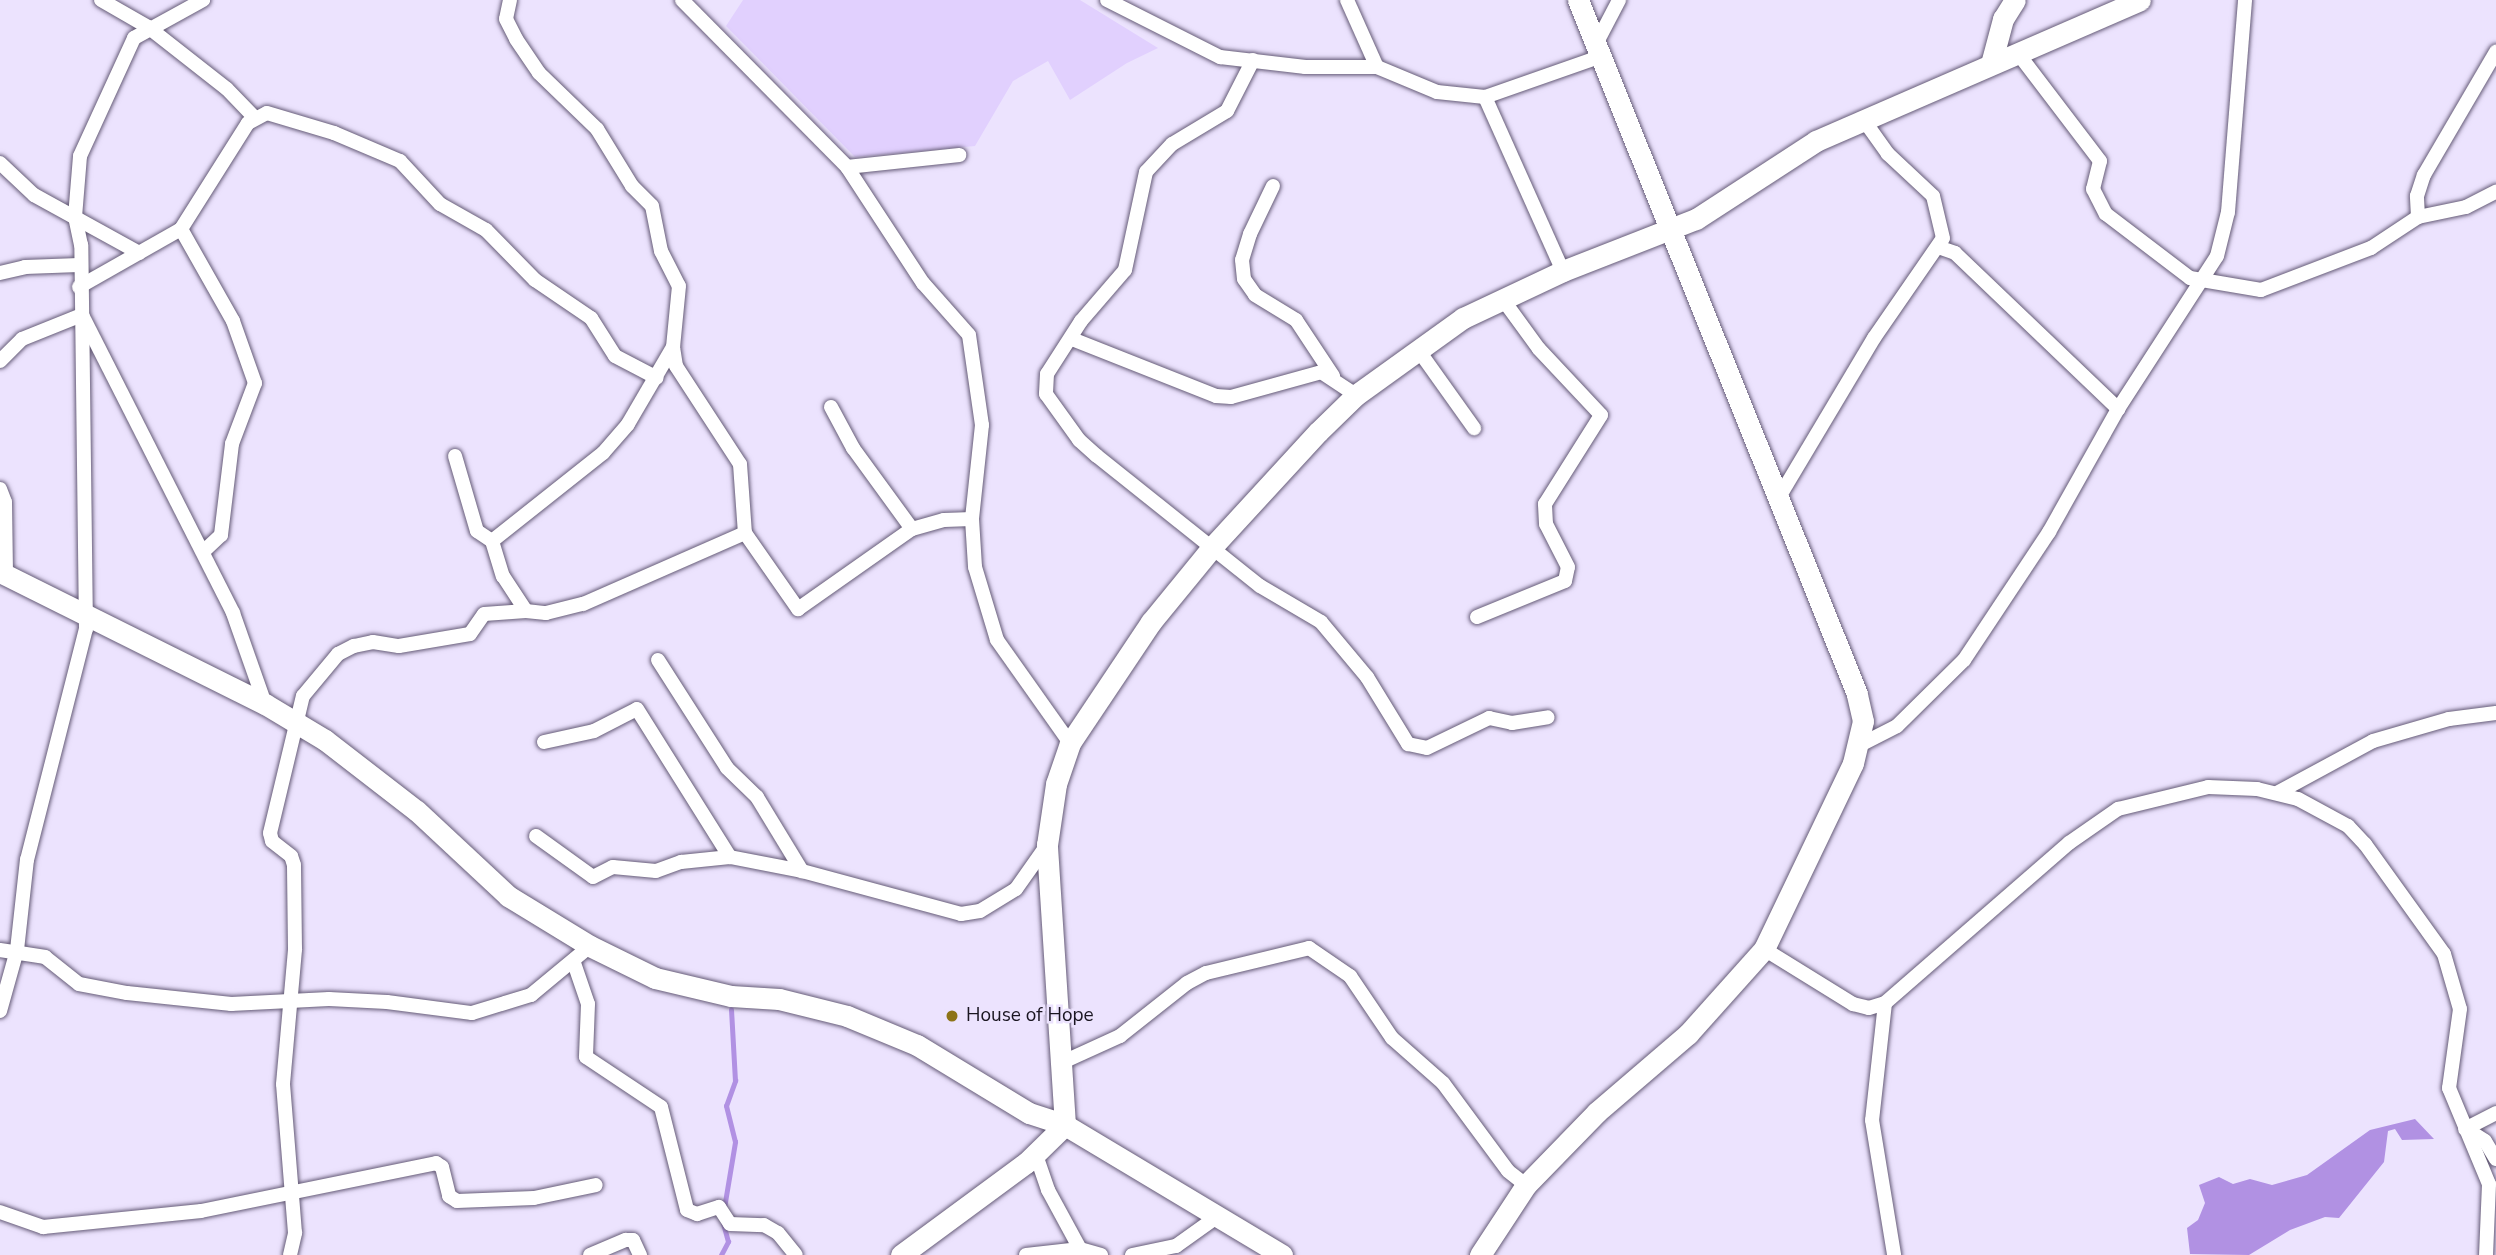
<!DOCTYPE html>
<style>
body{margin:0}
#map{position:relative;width:2496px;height:1255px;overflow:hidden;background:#ece3fe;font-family:"Nunito Sans",sans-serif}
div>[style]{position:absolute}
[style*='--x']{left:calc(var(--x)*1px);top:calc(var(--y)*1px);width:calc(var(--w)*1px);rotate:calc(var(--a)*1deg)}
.green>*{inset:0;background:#e1d0fe}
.water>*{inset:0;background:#b191e3}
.stream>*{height:4.5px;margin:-2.25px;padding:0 2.25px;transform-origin:2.25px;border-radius:2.25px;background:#b191e3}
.roads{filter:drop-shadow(0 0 2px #655b77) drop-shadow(0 0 2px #655b77)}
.street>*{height:14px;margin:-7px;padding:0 7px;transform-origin:7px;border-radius:7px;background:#fff}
.secondary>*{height:21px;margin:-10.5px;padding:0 10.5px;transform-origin:10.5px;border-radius:10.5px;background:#fff}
.dots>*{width:19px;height:19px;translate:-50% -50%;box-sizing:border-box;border:4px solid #ece3fe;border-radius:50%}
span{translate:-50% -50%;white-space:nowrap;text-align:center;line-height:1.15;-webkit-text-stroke:5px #ece3fe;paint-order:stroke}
.poi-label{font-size:19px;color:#1a1621}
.left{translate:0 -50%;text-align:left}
</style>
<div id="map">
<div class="green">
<div style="clip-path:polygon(743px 0,1080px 0,1158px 48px,1127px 63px,1070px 100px,1048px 61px,1013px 81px,975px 146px,855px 157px,726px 26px)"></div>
</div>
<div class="water">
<div style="clip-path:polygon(2415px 1119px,2434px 1139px,2402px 1140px,2395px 1129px,2388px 1131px,2384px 1162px,2339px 1218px,2325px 1217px,2290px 1230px,2249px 1255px,2190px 1254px,2187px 1228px,2198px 1220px,2205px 1203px,2199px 1185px,2219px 1177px,2233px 1184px,2250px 1179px,2272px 1185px,2307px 1175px,2370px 1130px)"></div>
</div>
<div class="stream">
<div style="--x:724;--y:1208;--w:67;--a:-80.5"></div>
<div style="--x:735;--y:1142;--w:37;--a:-104"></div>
<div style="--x:726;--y:1106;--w:27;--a:-70"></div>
<div style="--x:735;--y:1081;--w:71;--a:-93.2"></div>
<div style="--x:721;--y:1255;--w:15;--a:-62"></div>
<div style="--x:728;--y:1242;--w:20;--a:-105"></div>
</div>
<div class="roads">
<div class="street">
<div style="--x:101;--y:0;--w:54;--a:29.9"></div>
<div style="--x:148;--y:27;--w:100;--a:38.1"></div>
<div style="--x:227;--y:89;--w:37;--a:46"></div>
<div style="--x:510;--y:0;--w:19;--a:102"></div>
<div style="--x:506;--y:19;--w:22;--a:63"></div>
<div style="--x:516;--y:39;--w:41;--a:55.9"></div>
<div style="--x:539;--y:73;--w:81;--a:44"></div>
<div style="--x:597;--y:129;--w:67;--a:58.4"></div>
<div style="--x:632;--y:186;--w:28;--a:45"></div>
<div style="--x:652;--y:206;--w:46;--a:78.7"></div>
<div style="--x:661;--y:251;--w:39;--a:63"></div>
<div style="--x:679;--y:286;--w:61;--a:95.6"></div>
<div style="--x:673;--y:347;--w:19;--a:81"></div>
<div style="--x:676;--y:366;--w:117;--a:56.9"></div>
<div style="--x:740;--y:464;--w:69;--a:85.9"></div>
<div style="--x:745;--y:533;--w:93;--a:55.1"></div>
<div style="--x:798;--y:609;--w:139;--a:-35.1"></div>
<div style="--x:912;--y:529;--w:33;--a:-16"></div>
<div style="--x:944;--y:520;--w:28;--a:-2"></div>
<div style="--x:682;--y:0;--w:235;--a:45.3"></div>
<div style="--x:847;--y:167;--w:139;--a:56.8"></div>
<div style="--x:923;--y:283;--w:69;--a:48.5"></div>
<div style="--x:969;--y:335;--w:91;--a:81.8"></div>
<div style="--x:982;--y:425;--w:95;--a:96.1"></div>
<div style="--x:972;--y:519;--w:48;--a:86.4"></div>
<div style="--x:975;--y:567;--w:76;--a:73.2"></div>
<div style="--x:997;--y:640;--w:126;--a:54.7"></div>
<div style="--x:1107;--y:0;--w:127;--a:26.8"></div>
<div style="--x:1220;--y:57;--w:86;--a:6.7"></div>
<div style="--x:1305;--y:67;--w:72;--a:0"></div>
<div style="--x:1377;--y:67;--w:65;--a:22.6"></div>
<div style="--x:1437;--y:92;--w:48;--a:5.9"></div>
<div style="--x:1485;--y:97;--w:121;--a:-19.3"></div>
<div style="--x:1347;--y:0;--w:73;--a:65.9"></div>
<div style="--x:1595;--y:46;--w:52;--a:-62.4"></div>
<div style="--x:2017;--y:52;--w:137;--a:52.7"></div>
<div style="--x:2100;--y:161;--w:29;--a:104"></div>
<div style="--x:2093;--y:189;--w:28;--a:63"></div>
<div style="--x:2106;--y:214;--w:106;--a:37.3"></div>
<div style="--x:2190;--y:278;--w:72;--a:9.6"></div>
<div style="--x:2261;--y:290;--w:118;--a:-20.9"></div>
<div style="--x:2371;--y:248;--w:56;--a:-33.4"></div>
<div style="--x:2418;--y:217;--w:49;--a:-11.8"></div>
<div style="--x:2466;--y:207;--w:34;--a:-27"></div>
<div style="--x:1253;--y:60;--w:57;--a:117"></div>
<div style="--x:1227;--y:111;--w:64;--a:149"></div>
<div style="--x:1172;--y:144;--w:38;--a:133"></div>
<div style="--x:1146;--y:172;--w:100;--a:102.1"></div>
<div style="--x:1125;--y:270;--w:67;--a:130.8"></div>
<div style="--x:1081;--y:321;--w:63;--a:122.7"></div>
<div style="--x:1047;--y:374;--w:20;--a:93"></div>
<div style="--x:1046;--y:394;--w:57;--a:54.3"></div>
<div style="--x:1079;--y:440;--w:24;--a:42"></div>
<div style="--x:1097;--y:456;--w:208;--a:38.6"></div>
<div style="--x:1260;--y:586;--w:71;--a:30.5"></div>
<div style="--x:1321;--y:622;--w:72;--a:50.1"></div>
<div style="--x:1367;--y:677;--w:79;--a:58.5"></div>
<div style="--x:1408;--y:744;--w:19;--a:12"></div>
<div style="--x:1427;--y:748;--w:69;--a:-25.8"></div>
<div style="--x:1489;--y:718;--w:24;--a:12"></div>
<div style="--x:1512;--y:723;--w:36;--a:-9"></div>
<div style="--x:1485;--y:97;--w:191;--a:65.9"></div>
<div style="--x:0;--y:163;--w:47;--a:43.3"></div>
<div style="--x:34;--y:195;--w:120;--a:28.9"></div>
<div style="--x:847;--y:167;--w:113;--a:-6.1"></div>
<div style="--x:1273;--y:186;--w:53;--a:115.6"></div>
<div style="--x:1250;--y:234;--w:27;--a:107"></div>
<div style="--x:1242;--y:260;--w:19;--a:84"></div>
<div style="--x:1244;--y:279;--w:19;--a:55"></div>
<div style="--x:1255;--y:295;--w:48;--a:31.4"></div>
<div style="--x:1296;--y:320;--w:67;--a:56.5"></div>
<div style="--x:2418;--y:217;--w:21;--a:-93"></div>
<div style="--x:2417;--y:196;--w:22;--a:-72"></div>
<div style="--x:2424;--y:175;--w:143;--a:-59.7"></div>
<div style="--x:181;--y:229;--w:106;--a:60.5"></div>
<div style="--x:233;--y:321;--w:66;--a:70.5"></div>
<div style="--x:255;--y:383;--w:65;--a:110.7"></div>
<div style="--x:232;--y:444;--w:92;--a:96.9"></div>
<div style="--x:221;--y:535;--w:25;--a:137"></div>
<div style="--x:1938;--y:247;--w:18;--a:19"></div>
<div style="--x:1955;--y:253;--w:226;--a:43.7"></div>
<div style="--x:0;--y:273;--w:26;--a:-13"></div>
<div style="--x:25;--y:267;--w:54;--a:-2.1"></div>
<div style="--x:79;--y:287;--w:117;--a:-29.6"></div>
<div style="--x:181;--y:229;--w:125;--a:-57.7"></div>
<div style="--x:248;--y:123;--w:21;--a:-28"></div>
<div style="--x:267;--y:113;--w:70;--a:16.6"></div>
<div style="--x:334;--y:133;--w:72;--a:23"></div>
<div style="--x:400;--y:161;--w:59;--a:47.1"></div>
<div style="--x:440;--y:204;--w:53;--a:29.5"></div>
<div style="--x:486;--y:230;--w:70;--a:45.6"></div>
<div style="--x:535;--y:280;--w:68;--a:34.2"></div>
<div style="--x:591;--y:318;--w:45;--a:57.7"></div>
<div style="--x:615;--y:356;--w:47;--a:27.6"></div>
<div style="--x:1072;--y:339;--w:155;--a:21.6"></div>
<div style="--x:1216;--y:396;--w:15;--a:4"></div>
<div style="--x:1231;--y:397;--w:93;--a:-15.5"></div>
<div style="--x:1321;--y:372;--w:42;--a:33.3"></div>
<div style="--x:1419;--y:351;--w:95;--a:54.5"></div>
<div style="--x:0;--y:361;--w:31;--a:-45"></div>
<div style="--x:22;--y:339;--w:65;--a:-21.8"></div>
<div style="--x:82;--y:315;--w:334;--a:63.1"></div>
<div style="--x:233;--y:613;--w:96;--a:70.6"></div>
<div style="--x:831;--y:407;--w:47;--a:61.8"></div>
<div style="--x:853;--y:448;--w:100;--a:53.9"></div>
<div style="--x:455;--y:456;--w:78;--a:73.7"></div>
<div style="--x:477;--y:531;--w:18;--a:34"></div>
<div style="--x:492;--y:541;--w:37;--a:73"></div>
<div style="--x:503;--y:576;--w:42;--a:56.7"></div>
<div style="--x:526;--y:611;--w:20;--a:6"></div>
<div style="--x:546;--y:613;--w:38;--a:-14"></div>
<div style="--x:583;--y:604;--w:177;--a:-23.7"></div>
<div style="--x:0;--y:489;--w:14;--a:69"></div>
<div style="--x:5;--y:502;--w:74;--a:89.2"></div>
<div style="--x:1778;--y:499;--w:187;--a:-59.2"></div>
<div style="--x:1874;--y:338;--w:121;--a:-55.4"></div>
<div style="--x:1943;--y:238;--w:43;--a:-103.4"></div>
<div style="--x:1933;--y:196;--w:62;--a:-137"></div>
<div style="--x:1888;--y:154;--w:43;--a:-125.5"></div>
<div style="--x:492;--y:541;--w:142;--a:-38.4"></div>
<div style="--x:603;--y:453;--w:38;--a:-49"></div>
<div style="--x:628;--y:424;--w:89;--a:-59.7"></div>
<div style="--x:1477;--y:617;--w:95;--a:-22.2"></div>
<div style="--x:1565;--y:581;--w:14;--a:-78"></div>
<div style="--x:1568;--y:567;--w:48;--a:-117.1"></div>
<div style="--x:1546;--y:524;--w:20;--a:-93"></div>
<div style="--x:1545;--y:504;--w:105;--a:-57.8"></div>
<div style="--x:1601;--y:415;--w:91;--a:-133.2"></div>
<div style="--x:1539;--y:349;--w:63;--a:-126"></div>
<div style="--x:658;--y:660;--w:128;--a:57.4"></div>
<div style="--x:727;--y:768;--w:42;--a:44"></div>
<div style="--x:757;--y:797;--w:87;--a:58.7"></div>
<div style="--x:544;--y:742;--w:51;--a:-12.4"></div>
<div style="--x:594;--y:731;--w:48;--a:-27.1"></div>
<div style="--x:637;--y:709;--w:175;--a:57.9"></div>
<div style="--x:730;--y:857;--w:73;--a:11"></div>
<div style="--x:802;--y:871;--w:165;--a:15.1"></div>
<div style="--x:961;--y:914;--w:19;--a:-9"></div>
<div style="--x:980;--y:911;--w:42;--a:-31.4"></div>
<div style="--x:1016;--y:889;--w:54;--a:-54.8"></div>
<div style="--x:1858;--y:746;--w:44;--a:-27.1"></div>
<div style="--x:1897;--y:726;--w:94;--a:-44.6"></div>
<div style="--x:1964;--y:660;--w:154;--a:-56.4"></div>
<div style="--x:2049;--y:532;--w:141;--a:-60.7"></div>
<div style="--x:2118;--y:409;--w:182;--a:-57.1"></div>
<div style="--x:2217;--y:256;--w:45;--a:-76"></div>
<div style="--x:2228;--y:212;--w:213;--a:-85.4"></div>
<div style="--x:2277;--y:793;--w:109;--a:-28.4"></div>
<div style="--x:2373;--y:741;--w:79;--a:-16.1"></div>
<div style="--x:2449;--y:719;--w:47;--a:-7.3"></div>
<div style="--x:536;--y:836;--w:70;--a:35.7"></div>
<div style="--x:593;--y:877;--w:22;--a:-27"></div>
<div style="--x:613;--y:867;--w:43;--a:5.3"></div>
<div style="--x:656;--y:871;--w:27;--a:-20"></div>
<div style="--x:681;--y:862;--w:49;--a:-5.8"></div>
<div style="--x:1764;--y:949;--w:105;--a:31.7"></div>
<div style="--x:1853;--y:1004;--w:16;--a:14"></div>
<div style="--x:1869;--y:1008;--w:17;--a:-17"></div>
<div style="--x:1885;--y:1003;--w:244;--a:-41"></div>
<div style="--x:2069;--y:843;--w:60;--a:-34.8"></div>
<div style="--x:2118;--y:809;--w:93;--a:-13.7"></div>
<div style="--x:2208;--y:787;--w:49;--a:2.3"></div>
<div style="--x:2257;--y:789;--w:42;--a:13.7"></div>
<div style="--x:2298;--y:799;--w:57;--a:28.4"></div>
<div style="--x:2348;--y:826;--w:25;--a:47"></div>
<div style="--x:2365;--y:844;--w:135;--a:54.3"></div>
<div style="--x:2444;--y:954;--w:57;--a:73.8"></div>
<div style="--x:2460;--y:1009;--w:80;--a:97.9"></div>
<div style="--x:2449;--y:1088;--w:104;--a:67.4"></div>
<div style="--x:2489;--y:1184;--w:71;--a:92.4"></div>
<div style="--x:0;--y:950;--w:46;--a:8.8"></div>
<div style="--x:45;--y:957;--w:43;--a:38.5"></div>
<div style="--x:79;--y:984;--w:49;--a:10.6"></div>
<div style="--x:127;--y:993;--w:105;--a:6"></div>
<div style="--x:231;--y:1004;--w:98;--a:-2.9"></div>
<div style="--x:329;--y:999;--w:58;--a:3"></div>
<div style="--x:387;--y:1002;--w:86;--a:7.4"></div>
<div style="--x:472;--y:1013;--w:62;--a:-17"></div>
<div style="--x:531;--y:995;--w:77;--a:-39.7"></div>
<div style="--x:574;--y:963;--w:43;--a:71.1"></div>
<div style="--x:588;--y:1004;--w:53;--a:92.2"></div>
<div style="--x:586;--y:1057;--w:90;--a:33.7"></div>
<div style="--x:661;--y:1107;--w:106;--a:75.8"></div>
<div style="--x:687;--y:1210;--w:11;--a:22"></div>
<div style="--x:697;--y:1214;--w:23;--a:-18"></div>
<div style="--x:719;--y:1207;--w:20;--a:57"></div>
<div style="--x:730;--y:1224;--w:34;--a:2"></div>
<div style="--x:764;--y:1225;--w:16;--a:30"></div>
<div style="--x:778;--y:1233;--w:28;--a:51"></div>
<div style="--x:1885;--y:1003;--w:118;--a:96.3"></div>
<div style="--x:1872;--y:1120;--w:137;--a:80.7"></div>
<div style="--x:0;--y:1011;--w:63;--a:-74.4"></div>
<div style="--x:17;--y:950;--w:91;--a:-83.7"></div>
<div style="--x:27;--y:860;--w:238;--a:-75.7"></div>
<div style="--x:86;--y:629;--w:384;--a:-90.7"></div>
<div style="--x:81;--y:245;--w:29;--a:-102"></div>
<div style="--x:75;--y:217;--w:61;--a:-85.3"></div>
<div style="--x:80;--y:156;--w:130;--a:-65.4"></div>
<div style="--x:134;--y:38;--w:79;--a:-28.8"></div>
<div style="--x:1063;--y:1062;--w:63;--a:-24.5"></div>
<div style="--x:1120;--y:1036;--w:85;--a:-38.3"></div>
<div style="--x:1187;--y:983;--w:21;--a:-28"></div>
<div style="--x:1206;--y:973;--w:106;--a:-13.6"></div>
<div style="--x:1309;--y:948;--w:50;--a:34.3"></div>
<div style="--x:1350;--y:976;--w:75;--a:55.9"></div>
<div style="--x:1392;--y:1038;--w:68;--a:41.4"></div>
<div style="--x:1443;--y:1083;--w:109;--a:53.5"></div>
<div style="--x:1508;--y:1171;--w:23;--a:38"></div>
<div style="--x:2465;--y:1129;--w:35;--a:-27"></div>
<div style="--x:2466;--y:1129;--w:22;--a:32"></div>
<div style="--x:2485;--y:1141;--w:21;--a:59"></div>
<div style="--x:1036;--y:1155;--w:37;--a:71"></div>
<div style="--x:1048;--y:1190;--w:67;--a:61.5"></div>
<div style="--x:0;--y:1212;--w:46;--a:19.2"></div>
<div style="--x:43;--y:1227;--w:159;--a:-5.8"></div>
<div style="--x:201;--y:1211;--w:240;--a:-11.5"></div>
<div style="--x:436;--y:1163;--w:7;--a:34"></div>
<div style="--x:442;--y:1167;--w:30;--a:76"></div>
<div style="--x:449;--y:1196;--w:9;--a:32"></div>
<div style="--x:457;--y:1201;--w:77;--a:-2.2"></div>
<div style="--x:534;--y:1198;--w:63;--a:-11.8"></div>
<div style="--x:290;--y:1255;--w:23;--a:-77"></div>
<div style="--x:295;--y:1233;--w:149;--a:-94.6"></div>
<div style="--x:283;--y:1084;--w:136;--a:-84.9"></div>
<div style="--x:295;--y:949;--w:84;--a:-90.7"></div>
<div style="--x:294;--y:865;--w:9;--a:-108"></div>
<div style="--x:291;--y:856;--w:24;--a:-142"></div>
<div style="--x:272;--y:841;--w:8;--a:-104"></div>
<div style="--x:270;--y:833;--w:141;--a:-76.5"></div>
<div style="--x:303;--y:696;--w:55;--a:-50.2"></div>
<div style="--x:338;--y:654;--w:18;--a:-27"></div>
<div style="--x:354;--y:646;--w:19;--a:-12"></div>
<div style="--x:373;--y:642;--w:26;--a:9"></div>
<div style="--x:399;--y:646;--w:72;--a:-9.6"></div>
<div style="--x:470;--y:634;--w:24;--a:-55"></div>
<div style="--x:484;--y:614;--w:42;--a:-4.1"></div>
<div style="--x:590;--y:1255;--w:39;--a:-23"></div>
<div style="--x:626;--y:1240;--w:7;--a:0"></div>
<div style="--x:633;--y:1240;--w:17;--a:65"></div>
<div style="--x:1026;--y:1255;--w:54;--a:-6.3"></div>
<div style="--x:1080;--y:1249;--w:22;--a:16"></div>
<div style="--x:1132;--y:1255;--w:45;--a:-11.6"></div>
<div style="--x:1176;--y:1246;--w:52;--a:-35.5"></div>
</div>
<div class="secondary">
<div style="--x:1991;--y:64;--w:47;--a:-75.1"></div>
<div style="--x:2003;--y:19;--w:22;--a:-58"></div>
<div style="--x:0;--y:572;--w:296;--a:26.5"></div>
<div style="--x:265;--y:704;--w:70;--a:31"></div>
<div style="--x:325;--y:740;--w:116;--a:37.7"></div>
<div style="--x:417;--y:811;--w:125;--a:43"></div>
<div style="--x:508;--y:896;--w:96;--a:31.4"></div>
<div style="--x:590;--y:946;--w:72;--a:26.2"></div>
<div style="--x:655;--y:978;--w:78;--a:13.3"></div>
<div style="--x:731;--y:996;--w:48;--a:3.6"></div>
<div style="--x:779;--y:999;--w:70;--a:14"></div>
<div style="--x:847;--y:1016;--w:76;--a:22.5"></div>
<div style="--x:917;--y:1045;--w:131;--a:31.3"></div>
<div style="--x:1029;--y:1113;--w:38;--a:18"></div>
<div style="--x:1065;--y:1125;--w:253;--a:30.9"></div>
<div style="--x:901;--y:1255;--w:155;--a:-36.4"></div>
<div style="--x:1026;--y:1163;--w:54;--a:-44.3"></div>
<div style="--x:1065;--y:1125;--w:281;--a:-93.7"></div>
<div style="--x:1047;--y:845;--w:62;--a:-81.6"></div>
<div style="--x:1056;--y:784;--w:43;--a:-71.1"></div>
<div style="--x:1070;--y:743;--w:146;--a:-56.2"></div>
<div style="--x:1151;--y:622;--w:99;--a:-50.7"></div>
<div style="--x:1214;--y:545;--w:154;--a:-47.4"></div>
<div style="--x:1318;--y:432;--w:53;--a:-44.2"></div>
<div style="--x:1356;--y:395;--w:132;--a:-35.7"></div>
<div style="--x:1463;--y:318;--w:110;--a:-25.2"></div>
<div style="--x:1563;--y:271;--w:143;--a:-21.4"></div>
<div style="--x:1696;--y:219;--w:143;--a:-33"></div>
<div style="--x:1816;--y:141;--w:353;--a:-23.5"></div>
<div style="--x:1480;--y:1255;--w:84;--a:-56.7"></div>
<div style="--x:1526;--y:1185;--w:102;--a:-45.8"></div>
<div style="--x:1597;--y:1112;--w:120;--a:-40.6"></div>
<div style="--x:1688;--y:1034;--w:114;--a:-48.2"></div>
<div style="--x:1764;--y:949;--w:206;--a:-64.4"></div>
<div style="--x:1853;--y:763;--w:43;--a:-76.6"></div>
<div style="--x:1863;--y:721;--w:28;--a:-103"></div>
<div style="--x:1857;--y:694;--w:748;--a:-111.9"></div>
</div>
</div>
<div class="dots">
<div style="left:952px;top:1016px;background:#8d7317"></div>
</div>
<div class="poi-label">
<span class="left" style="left:966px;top:1016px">House of Hope</span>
</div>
</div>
